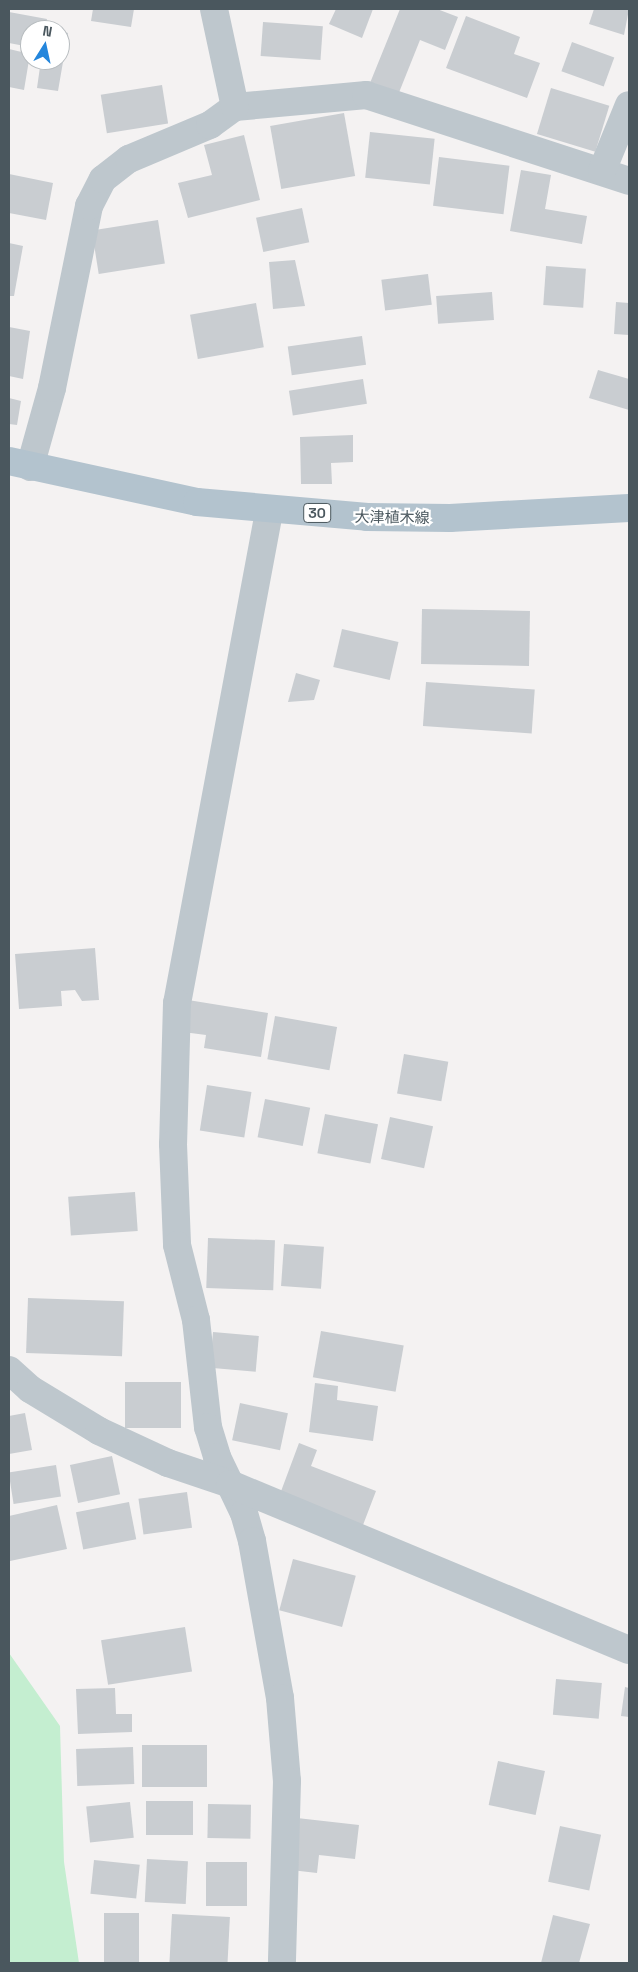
<!DOCTYPE html>
<meta charset="utf-8">
<style>
body{margin:0}
#map{position:relative;width:638px;height:1972px;overflow:hidden;background:#f4f2f2;font-family:"Space Grotesk","Noto Sans JP",sans-serif}
div>[style]{position:absolute}
[style*='--x']{left:calc(var(--x)*1px);top:calc(var(--y)*1px);width:calc(var(--w)*1px);rotate:calc(var(--a)*1deg)}
.green>*{inset:0;background:#c4eed0}
.building>*{inset:0;background:#c9cdd1;transform-origin:0 0}
.minor>*{height:28px;margin:-14px;padding:0 14px;transform-origin:14px;border-radius:14px;background:#bec7cd}
.primary>*{height:28px;margin:-14px;padding:0 14px;transform-origin:14px;border-radius:14px;background:#b3c3ce}
span{translate:-50% -50%;white-space:nowrap;text-align:center;line-height:1.15;-webkit-text-stroke:4.5px #fff;paint-order:stroke}
.shield-label span{padding:1px 4px;background:#fff;border:1px solid;border-radius:4px;-webkit-text-stroke-width:0}
.shield-label{font-size:14px;color:#4a575e;font-weight:700}
.street-label{font-size:15px;color:#4a575e}
.frame{position:absolute;inset:0;border:10px solid #4a575e;pointer-events:none}
.north{position:absolute;left:20px;top:20px;width:50px;height:50px;box-sizing:border-box;background:#fff;border:1px solid #b7bcbf;border-radius:50%;rotate:10deg;font-size:14px;font-weight:700;line-height:20px;text-align:center;color:#4a575e}
.north::after{content:'';display:block;margin:auto;width:18px;height:22px;background:#2486dc;clip-path:polygon(50% 0,100% 100%,50% 72%,0 100%)}
</style>
<div id="map">
<div class="green">
<div style="clip-path:polygon(9px 1653px,60px 1726px,64px 1862px,79px 1963px,9px 1963px)"></div>
</div>
<div class="building">
<div style="clip-path:polygon(93px 9px,134px 9px,131px 27px,91px 21px)"></div>
<div style="clip-path:polygon(336px 9px,373px 9px,362px 38px,329px 24px)"></div>
<div style="clip-path:polygon(400px 9px,437px 9px,458px 17px,445px 50px,420px 40px,398px 95px,370px 83px)"></div>
<div style="clip-path:polygon(594px 9px,629px 9px,624px 35px,589px 24px)"></div>
<div style="clip-path:polygon(9px 12px,47px 19px,45px 30px,30px 30px,30px 47px,9px 43px)"></div>
<div style="clip-path:polygon(466px 16px,520px 37px,514px 54px,540px 63px,527px 98px,446px 68px)"></div>
<div style="left:263px;top:22px;width:60px;height:34px;rotate:4deg"></div>
<div style="clip-path:polygon(60px 31px,68px 33px,58px 91px,37px 88px,41px 60px,60px 60px)"></div>
<div style="left:572px;top:42px;width:45px;height:31px;rotate:20deg"></div>
<div style="clip-path:polygon(9px 49px,30px 54px,24px 90px,9px 87px)"></div>
<div style="left:162px;top:85px;width:39px;height:62px;rotate:81deg"></div>
<div style="left:551px;top:88px;width:61px;height:48px;rotate:17deg"></div>
<div style="left:344px;top:113px;width:64px;height:75px;rotate:80deg"></div>
<div style="left:370px;top:132px;width:65px;height:46px;rotate:6deg"></div>
<div style="clip-path:polygon(244px 135px,260px 200px,188px 218px,178px 183px,212px 175px,204px 145px)"></div>
<div style="left:439px;top:157px;width:71px;height:49px;rotate:7deg"></div>
<div style="clip-path:polygon(521px 170px,551px 175px,545px 209px,587px 216px,582px 244px,510px 231px)"></div>
<div style="clip-path:polygon(9px 174px,53px 183px,46px 220px,9px 213px)"></div>
<div style="left:302px;top:208px;width:35px;height:47px;rotate:78deg"></div>
<div style="left:158px;top:220px;width:44px;height:67px;rotate:81deg"></div>
<div style="clip-path:polygon(9px 243px,23px 246px,14px 296px,9px 296px)"></div>
<div style="clip-path:polygon(295px 260px,305px 306px,273px 309px,269px 262px)"></div>
<div style="left:546px;top:266px;width:40px;height:39px;rotate:4deg"></div>
<div style="left:428px;top:274px;width:31px;height:47px;rotate:83deg"></div>
<div style="left:492px;top:292px;width:28px;height:56px;rotate:86deg"></div>
<div style="clip-path:polygon(616px 302px,629px 303px,629px 335px,614px 334px)"></div>
<div style="left:256px;top:303px;width:45px;height:67px;rotate:80deg"></div>
<div style="clip-path:polygon(9px 327px,30px 331px,23px 379px,9px 376px)"></div>
<div style="left:362px;top:336px;width:29px;height:75px;rotate:82deg"></div>
<div style="clip-path:polygon(598px 370px,629px 379px,629px 410px,589px 398px)"></div>
<div style="left:363px;top:379px;width:25px;height:75px;rotate:81deg"></div>
<div style="clip-path:polygon(9px 398px,21px 401px,17px 425px,9px 424px)"></div>
<div style="clip-path:polygon(353px 435px,353px 462px,331px 463px,332px 484px,301px 484px,300px 437px)"></div>
<div style="left:422px;top:609px;width:108px;height:55px;rotate:1deg"></div>
<div style="left:342px;top:629px;width:58px;height:39px;rotate:13deg"></div>
<div style="clip-path:polygon(296px 673px,320px 680px,314px 700px,288px 702px)"></div>
<div style="left:426px;top:682px;width:109px;height:44px;rotate:4deg"></div>
<div style="clip-path:polygon(95px 948px,99px 1000px,82px 1001px,75px 990px,61px 991px,62px 1006px,19px 1009px,15px 954px)"></div>
<div style="clip-path:polygon(188px 1000px,268px 1013px,261px 1057px,204px 1048px,206px 1035px,183px 1032px)"></div>
<div style="left:275px;top:1016px;width:63px;height:44px;rotate:10deg"></div>
<div style="left:404px;top:1054px;width:45px;height:40px;rotate:10deg"></div>
<div style="left:207px;top:1085px;width:45px;height:46px;rotate:9deg"></div>
<div style="left:265px;top:1099px;width:46px;height:39px;rotate:11deg"></div>
<div style="left:325px;top:1114px;width:54px;height:40px;rotate:11deg"></div>
<div style="left:390px;top:1117px;width:44px;height:43px;rotate:12deg"></div>
<div style="left:135px;top:1192px;width:39px;height:67px;rotate:86deg"></div>
<div style="left:208px;top:1238px;width:67px;height:50px;rotate:2deg"></div>
<div style="left:284px;top:1244px;width:40px;height:42px;rotate:4deg"></div>
<div style="left:28px;top:1298px;width:96px;height:55px;rotate:2deg"></div>
<div style="left:321px;top:1331px;width:84px;height:47px;rotate:10deg"></div>
<div style="left:213px;top:1332px;width:46px;height:36px;rotate:5deg"></div>
<div style="left:125px;top:1382px;width:56px;height:46px"></div>
<div style="clip-path:polygon(315px 1383px,338px 1386px,337px 1400px,378px 1406px,373px 1441px,309px 1432px)"></div>
<div style="left:240px;top:1403px;width:49px;height:38px;rotate:12deg"></div>
<div style="clip-path:polygon(25px 1413px,32px 1450px,9px 1454px,9px 1416px)"></div>
<div style="clip-path:polygon(299px 1443px,317px 1450px,311px 1466px,376px 1491px,363px 1525px,280px 1494px)"></div>
<div style="left:112px;top:1456px;width:39px;height:43px;rotate:78deg"></div>
<div style="left:56px;top:1465px;width:32px;height:48px;rotate:81deg"></div>
<div style="left:187px;top:1492px;width:36px;height:49px;rotate:82deg"></div>
<div style="left:129px;top:1502px;width:38px;height:54px;rotate:79deg"></div>
<div style="clip-path:polygon(57px 1505px,67px 1549px,10px 1561px,9px 1516px)"></div>
<div style="left:293px;top:1559px;width:65px;height:53px;rotate:15deg"></div>
<div style="left:185px;top:1627px;width:45px;height:85px;rotate:81deg"></div>
<div style="left:556px;top:1679px;width:46px;height:36px;rotate:5deg"></div>
<div style="clip-path:polygon(625px 1687px,629px 1688px,629px 1717px,621px 1716px)"></div>
<div style="clip-path:polygon(115px 1688px,116px 1714px,132px 1714px,132px 1732px,78px 1734px,76px 1689px)"></div>
<div style="left:207px;top:1745px;width:42px;height:65px;rotate:90deg"></div>
<div style="left:133px;top:1747px;width:37px;height:57px;rotate:88deg"></div>
<div style="left:498px;top:1761px;width:48px;height:45px;rotate:12deg"></div>
<div style="left:146px;top:1801px;width:47px;height:34px"></div>
<div style="left:130px;top:1802px;width:36px;height:44px;rotate:84deg"></div>
<div style="left:208px;top:1804px;width:43px;height:34px;rotate:1deg"></div>
<div style="clip-path:polygon(297px 1818px,359px 1825px,355px 1859px,319px 1855px,317px 1873px,291px 1870px)"></div>
<div style="left:560px;top:1826px;width:42px;height:57px;rotate:12deg"></div>
<div style="left:147px;top:1859px;width:41px;height:43px;rotate:3deg"></div>
<div style="left:94px;top:1860px;width:46px;height:34px;rotate:6deg"></div>
<div style="left:206px;top:1862px;width:41px;height:44px"></div>
<div style="left:104px;top:1913px;width:35px;height:50px"></div>
<div style="left:172px;top:1914px;width:58px;height:49px;rotate:3deg"></div>
<div style="clip-path:polygon(553px 1915px,590px 1924px,579px 1963px,541px 1963px)"></div>
</div>
<div class="minor">
<div style="--x:235;--y:107;--w:132;--a:-5.2"></div>
<div style="--x:366;--y:95;--w:277;--a:18.1"></div>
<div style="--x:602;--y:171;--w:71;--a:-67.8"></div>
<div style="--x:30;--y:467;--w:82;--a:-74.4"></div>
<div style="--x:52;--y:388;--w:186;--a:-78.5"></div>
<div style="--x:89;--y:206;--w:30;--a:-63"></div>
<div style="--x:103;--y:179;--w:33;--a:-38"></div>
<div style="--x:129;--y:159;--w:88;--a:-22.8"></div>
<div style="--x:210;--y:125;--w:31;--a:-36"></div>
<div style="--x:235;--y:107;--w:100;--a:-102.1"></div>
<div style="--x:260;--y:508;--w:10;--a:24"></div>
<div style="--x:269;--y:512;--w:500;--a:100.6"></div>
<div style="--x:177;--y:1003;--w:141;--a:91.6"></div>
<div style="--x:173;--y:1144;--w:101;--a:87.7"></div>
<div style="--x:177;--y:1245;--w:77;--a:75.8"></div>
<div style="--x:196;--y:1320;--w:108;--a:83.6"></div>
<div style="--x:208;--y:1427;--w:31;--a:73"></div>
<div style="--x:217;--y:1457;--w:62;--a:64.3"></div>
<div style="--x:244;--y:1513;--w:29;--a:74"></div>
<div style="--x:252;--y:1541;--w:159;--a:79.9"></div>
<div style="--x:280;--y:1698;--w:83;--a:85.2"></div>
<div style="--x:287;--y:1781;--w:182;--a:91.6"></div>
<div style="--x:9;--y:1370;--w:28;--a:42"></div>
<div style="--x:30;--y:1389;--w:81;--a:31.3"></div>
<div style="--x:99;--y:1431;--w:76;--a:24.9"></div>
<div style="--x:168;--y:1463;--w:65;--a:18.7"></div>
<div style="--x:230;--y:1484;--w:432;--a:22.6"></div>
</div>
<div class="primary">
<div style="--x:9;--y:461;--w:192;--a:12.3"></div>
<div style="--x:197;--y:502;--w:171;--a:5"></div>
<div style="--x:367;--y:517;--w:83;--a:0.7"></div>
<div style="--x:450;--y:518;--w:179;--a:-3.2"></div>
</div>
<div class="shield-label">
<span style="left:317px;top:513px">30</span>
</div>
<div class="street-label">
<span style="left:392px;top:517px;rotate:1deg">大津植木線</span>
</div>
<div class="frame"></div>
<div class="north">N</div>
</div>
